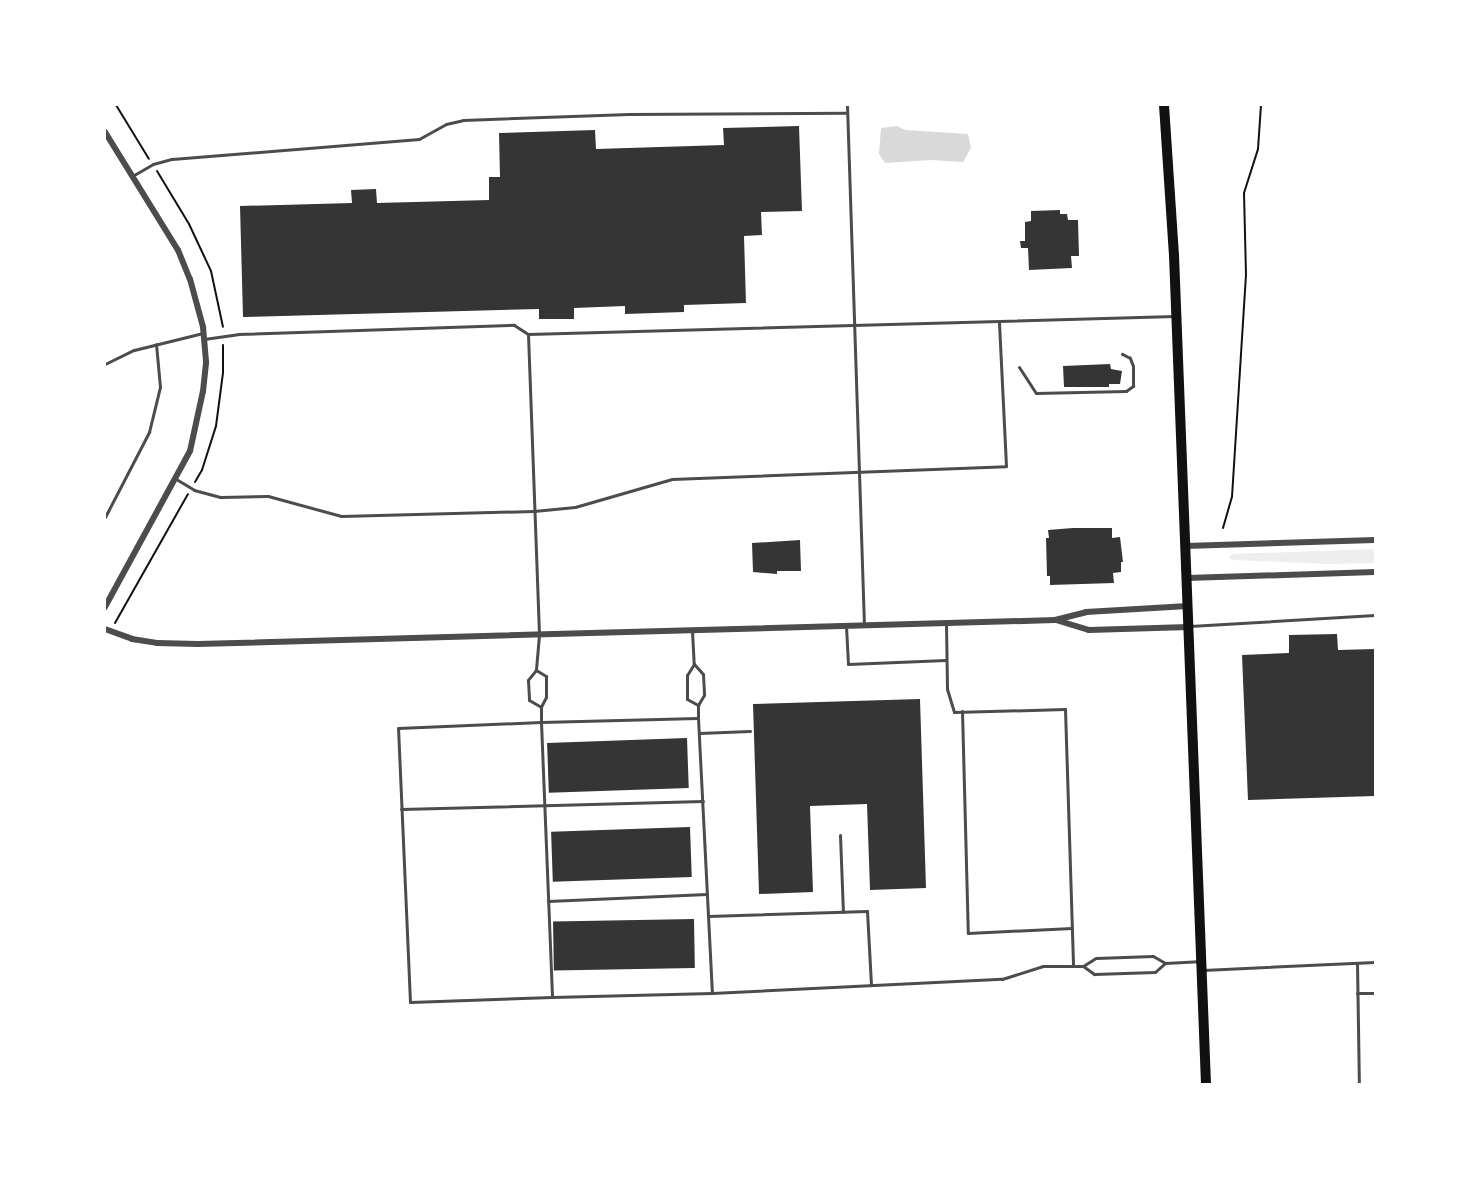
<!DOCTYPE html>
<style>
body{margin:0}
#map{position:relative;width:1480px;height:1189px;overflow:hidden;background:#fff;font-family:Figtree,sans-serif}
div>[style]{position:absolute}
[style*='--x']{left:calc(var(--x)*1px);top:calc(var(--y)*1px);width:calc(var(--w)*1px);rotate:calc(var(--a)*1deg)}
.green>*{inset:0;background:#eee}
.water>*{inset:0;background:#d9d9d9}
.building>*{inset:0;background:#353535;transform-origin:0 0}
.path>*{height:2px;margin:-1px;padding:0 1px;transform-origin:1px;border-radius:1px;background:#111}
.service>*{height:3px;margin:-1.5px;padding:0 1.5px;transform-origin:1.5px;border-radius:1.5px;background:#4c4c4c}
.minor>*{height:6px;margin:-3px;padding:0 3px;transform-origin:3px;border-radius:3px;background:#4c4c4c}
.primary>*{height:10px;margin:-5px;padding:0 5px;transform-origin:5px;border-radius:5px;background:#111}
span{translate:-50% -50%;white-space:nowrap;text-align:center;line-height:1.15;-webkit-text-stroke:6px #fff;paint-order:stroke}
.frame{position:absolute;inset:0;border:106px solid #fff;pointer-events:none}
</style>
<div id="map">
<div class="green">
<div style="clip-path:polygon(1375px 549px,1375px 563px,1328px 564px,1232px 560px,1229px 557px,1232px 554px)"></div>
</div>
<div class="water">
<div style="clip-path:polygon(897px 126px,905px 130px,968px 134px,971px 148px,963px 162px,931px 160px,885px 163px,879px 154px,881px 128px)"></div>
</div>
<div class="building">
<div style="clip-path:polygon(799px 126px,802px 211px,761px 212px,762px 235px,744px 236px,746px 303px,684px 305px,684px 312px,625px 314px,625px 306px,574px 308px,574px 319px,539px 319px,539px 309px,243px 317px,240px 206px,352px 203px,351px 190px,376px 189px,377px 203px,489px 200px,489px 177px,500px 177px,499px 133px,595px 130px,596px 149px,724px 145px,723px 128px)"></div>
<div style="clip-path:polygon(1060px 210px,1060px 214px,1067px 214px,1068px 220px,1078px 220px,1079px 256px,1071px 256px,1072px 268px,1029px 270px,1028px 248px,1021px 248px,1020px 241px,1025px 241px,1025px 222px,1031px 221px,1031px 211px)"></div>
<div style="clip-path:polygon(1110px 364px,1111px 369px,1122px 371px,1120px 384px,1109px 384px,1109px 387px,1064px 387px,1063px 366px)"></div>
<div style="clip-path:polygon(1073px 528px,1112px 528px,1112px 538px,1120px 537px,1123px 562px,1121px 562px,1121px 572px,1113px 573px,1114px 583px,1050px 585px,1050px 576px,1047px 576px,1046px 538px,1049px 538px,1048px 530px)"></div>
<div style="clip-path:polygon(800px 540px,801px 571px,777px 571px,777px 574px,753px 572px,752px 543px)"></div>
<div style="clip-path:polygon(1337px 634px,1338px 650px,1375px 649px,1375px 796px,1248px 800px,1242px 655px,1289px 653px,1289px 635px)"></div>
<div style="clip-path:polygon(920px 699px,926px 888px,870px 890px,867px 804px,810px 806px,813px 892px,759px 894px,753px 704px)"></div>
<div style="left:687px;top:738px;width:50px;height:140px;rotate:88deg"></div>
<div style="left:690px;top:827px;width:50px;height:139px;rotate:88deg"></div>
<div style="left:694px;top:919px;width:49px;height:141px;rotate:89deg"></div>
</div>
<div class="path">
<div style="--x:116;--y:105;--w:63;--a:58.6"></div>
<div style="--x:157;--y:171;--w:62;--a:58.9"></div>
<div style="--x:189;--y:224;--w:52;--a:64.9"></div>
<div style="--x:211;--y:271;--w:57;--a:77.9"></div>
<div style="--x:195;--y:482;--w:14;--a:-60"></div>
<div style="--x:202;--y:470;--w:46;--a:-72.3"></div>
<div style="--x:216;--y:426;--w:53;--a:-82.5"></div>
<div style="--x:223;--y:373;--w:28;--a:-90"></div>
<div style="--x:1223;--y:528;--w:32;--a:-74"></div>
<div style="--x:1232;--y:497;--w:222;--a:-86.4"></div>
<div style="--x:1246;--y:275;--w:82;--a:-91.4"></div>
<div style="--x:1244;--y:193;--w:46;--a:-72.3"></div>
<div style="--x:1258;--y:149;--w:44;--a:-86.1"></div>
<div style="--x:115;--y:623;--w:148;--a:-60.5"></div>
</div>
<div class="service">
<div style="--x:847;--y:105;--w:520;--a:88.13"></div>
<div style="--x:134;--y:175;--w:22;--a:-30"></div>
<div style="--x:153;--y:164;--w:20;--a:-15"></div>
<div style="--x:172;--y:159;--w:248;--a:-4.6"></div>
<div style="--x:419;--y:139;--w:31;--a:-29"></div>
<div style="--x:446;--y:124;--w:17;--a:-13"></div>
<div style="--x:463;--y:120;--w:166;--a:-2.1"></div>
<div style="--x:629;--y:114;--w:218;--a:-0.3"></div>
<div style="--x:528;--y:334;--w:301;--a:87.9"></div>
<div style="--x:539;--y:635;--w:35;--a:95"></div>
<div style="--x:536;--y:670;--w:13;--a:129"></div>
<div style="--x:528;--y:680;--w:20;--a:87"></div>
<div style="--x:529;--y:700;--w:14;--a:30"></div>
<div style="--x:204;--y:339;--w:34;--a:-8"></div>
<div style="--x:238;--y:334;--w:276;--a:-1.9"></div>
<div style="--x:514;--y:325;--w:17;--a:33"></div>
<div style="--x:528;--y:334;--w:647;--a:-1.59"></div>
<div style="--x:105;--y:364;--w:32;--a:-26"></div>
<div style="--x:134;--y:350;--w:71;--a:-13.8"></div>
<div style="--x:1019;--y:367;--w:31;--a:57"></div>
<div style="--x:1036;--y:393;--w:90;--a:-1.3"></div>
<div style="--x:1126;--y:391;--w:9;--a:-36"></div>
<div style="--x:1133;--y:386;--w:20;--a:-90"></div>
<div style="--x:1133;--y:366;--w:9;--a:-111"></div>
<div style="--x:1130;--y:358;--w:9;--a:-153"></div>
<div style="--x:176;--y:479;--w:21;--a:31"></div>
<div style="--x:194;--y:490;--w:28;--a:15"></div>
<div style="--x:221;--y:497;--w:47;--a:-1.2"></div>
<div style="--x:268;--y:496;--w:76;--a:15.3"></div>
<div style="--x:341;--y:516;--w:193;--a:-1.5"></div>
<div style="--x:534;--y:511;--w:41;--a:-5.6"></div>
<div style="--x:575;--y:507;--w:101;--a:-16.1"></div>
<div style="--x:672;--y:479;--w:334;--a:-2.2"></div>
<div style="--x:1006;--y:466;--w:144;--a:-92.8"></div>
<div style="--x:105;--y:517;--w:96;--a:-62.6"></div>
<div style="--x:149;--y:432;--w:46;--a:-76.3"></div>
<div style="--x:160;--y:387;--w:43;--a:-95.3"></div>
<div style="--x:946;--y:624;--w:65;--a:89.1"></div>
<div style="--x:947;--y:689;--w:24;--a:73"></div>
<div style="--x:954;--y:712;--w:111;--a:-1.5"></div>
<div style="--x:1065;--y:709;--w:257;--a:88.2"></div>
<div style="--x:846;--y:626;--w:38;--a:87"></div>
<div style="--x:848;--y:664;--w:98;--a:-2.3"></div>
<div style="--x:1190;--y:626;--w:185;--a:-3.4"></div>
<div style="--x:692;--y:631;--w:33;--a:87"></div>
<div style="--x:694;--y:664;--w:13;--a:122"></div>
<div style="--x:687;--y:675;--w:24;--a:90"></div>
<div style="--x:687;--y:699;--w:13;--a:29"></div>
<div style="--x:694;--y:664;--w:13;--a:48"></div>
<div style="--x:703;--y:674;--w:21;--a:87"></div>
<div style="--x:704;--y:695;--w:12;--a:121"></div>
<div style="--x:698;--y:705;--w:13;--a:90"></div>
<div style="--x:536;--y:670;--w:12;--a:31"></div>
<div style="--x:546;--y:676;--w:21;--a:90"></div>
<div style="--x:546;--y:697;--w:11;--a:117"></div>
<div style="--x:541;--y:707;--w:15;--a:90"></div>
<div style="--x:541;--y:722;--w:275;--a:87.7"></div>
<div style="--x:552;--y:997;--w:142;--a:178"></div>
<div style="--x:410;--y:1002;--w:274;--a:-92.5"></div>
<div style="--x:398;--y:728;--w:143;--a:-2.4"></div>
<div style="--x:541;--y:722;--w:157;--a:-1.5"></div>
<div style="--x:698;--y:718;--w:275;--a:87.1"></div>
<div style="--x:712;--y:993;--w:160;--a:178.6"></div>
<div style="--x:962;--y:711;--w:222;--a:88.5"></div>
<div style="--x:968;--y:933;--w:104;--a:-2.8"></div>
<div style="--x:699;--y:733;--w:51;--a:-2.2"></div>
<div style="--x:401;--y:809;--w:302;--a:-1.5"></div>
<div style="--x:840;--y:835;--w:77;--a:87.8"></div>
<div style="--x:548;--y:901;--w:159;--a:-2.5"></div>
<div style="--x:708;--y:916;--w:159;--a:-1.8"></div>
<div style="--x:867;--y:911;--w:74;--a:86.9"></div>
<div style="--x:1357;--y:963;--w:121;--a:89.1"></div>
<div style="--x:1083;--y:966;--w:14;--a:36"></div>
<div style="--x:1094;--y:974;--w:61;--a:-1.9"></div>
<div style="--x:1155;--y:972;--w:13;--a:-42"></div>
<div style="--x:1203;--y:970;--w:172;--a:-2.7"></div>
<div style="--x:712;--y:993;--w:290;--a:-2.8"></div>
<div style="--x:1002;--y:979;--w:43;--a:-17.6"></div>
<div style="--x:1043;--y:966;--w:40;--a:0"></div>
<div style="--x:1083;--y:966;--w:15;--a:-32"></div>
<div style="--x:1096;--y:958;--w:57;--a:-2"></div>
<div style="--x:1153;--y:956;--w:14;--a:30"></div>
<div style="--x:1165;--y:963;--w:33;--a:-3"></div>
<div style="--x:1357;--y:993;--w:18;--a:0"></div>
</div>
<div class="minor">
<div style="--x:105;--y:132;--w:139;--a:58.3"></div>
<div style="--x:178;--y:250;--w:31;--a:68"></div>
<div style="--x:190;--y:279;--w:50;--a:74.8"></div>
<div style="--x:203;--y:327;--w:36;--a:85"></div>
<div style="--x:206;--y:363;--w:28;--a:96"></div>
<div style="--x:203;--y:391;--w:61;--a:102.2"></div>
<div style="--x:190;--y:451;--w:178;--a:118.6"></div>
<div style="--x:1185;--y:546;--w:190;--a:-1.8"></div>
<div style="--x:1187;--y:578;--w:188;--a:-1.8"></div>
<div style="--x:1056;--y:620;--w:34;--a:17"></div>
<div style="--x:1089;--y:630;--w:100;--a:-1.7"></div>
<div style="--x:105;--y:629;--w:29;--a:20"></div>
<div style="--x:132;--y:639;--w:25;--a:9"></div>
<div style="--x:157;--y:643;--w:41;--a:1.4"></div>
<div style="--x:198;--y:644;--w:857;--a:-1.6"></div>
<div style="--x:1055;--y:620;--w:32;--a:-14"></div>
<div style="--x:1086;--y:612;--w:102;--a:-3.4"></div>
</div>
<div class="primary">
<div style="--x:1164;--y:105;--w:150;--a:86.2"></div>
<div style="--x:1174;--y:255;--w:830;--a:87.79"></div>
</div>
<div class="frame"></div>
</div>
